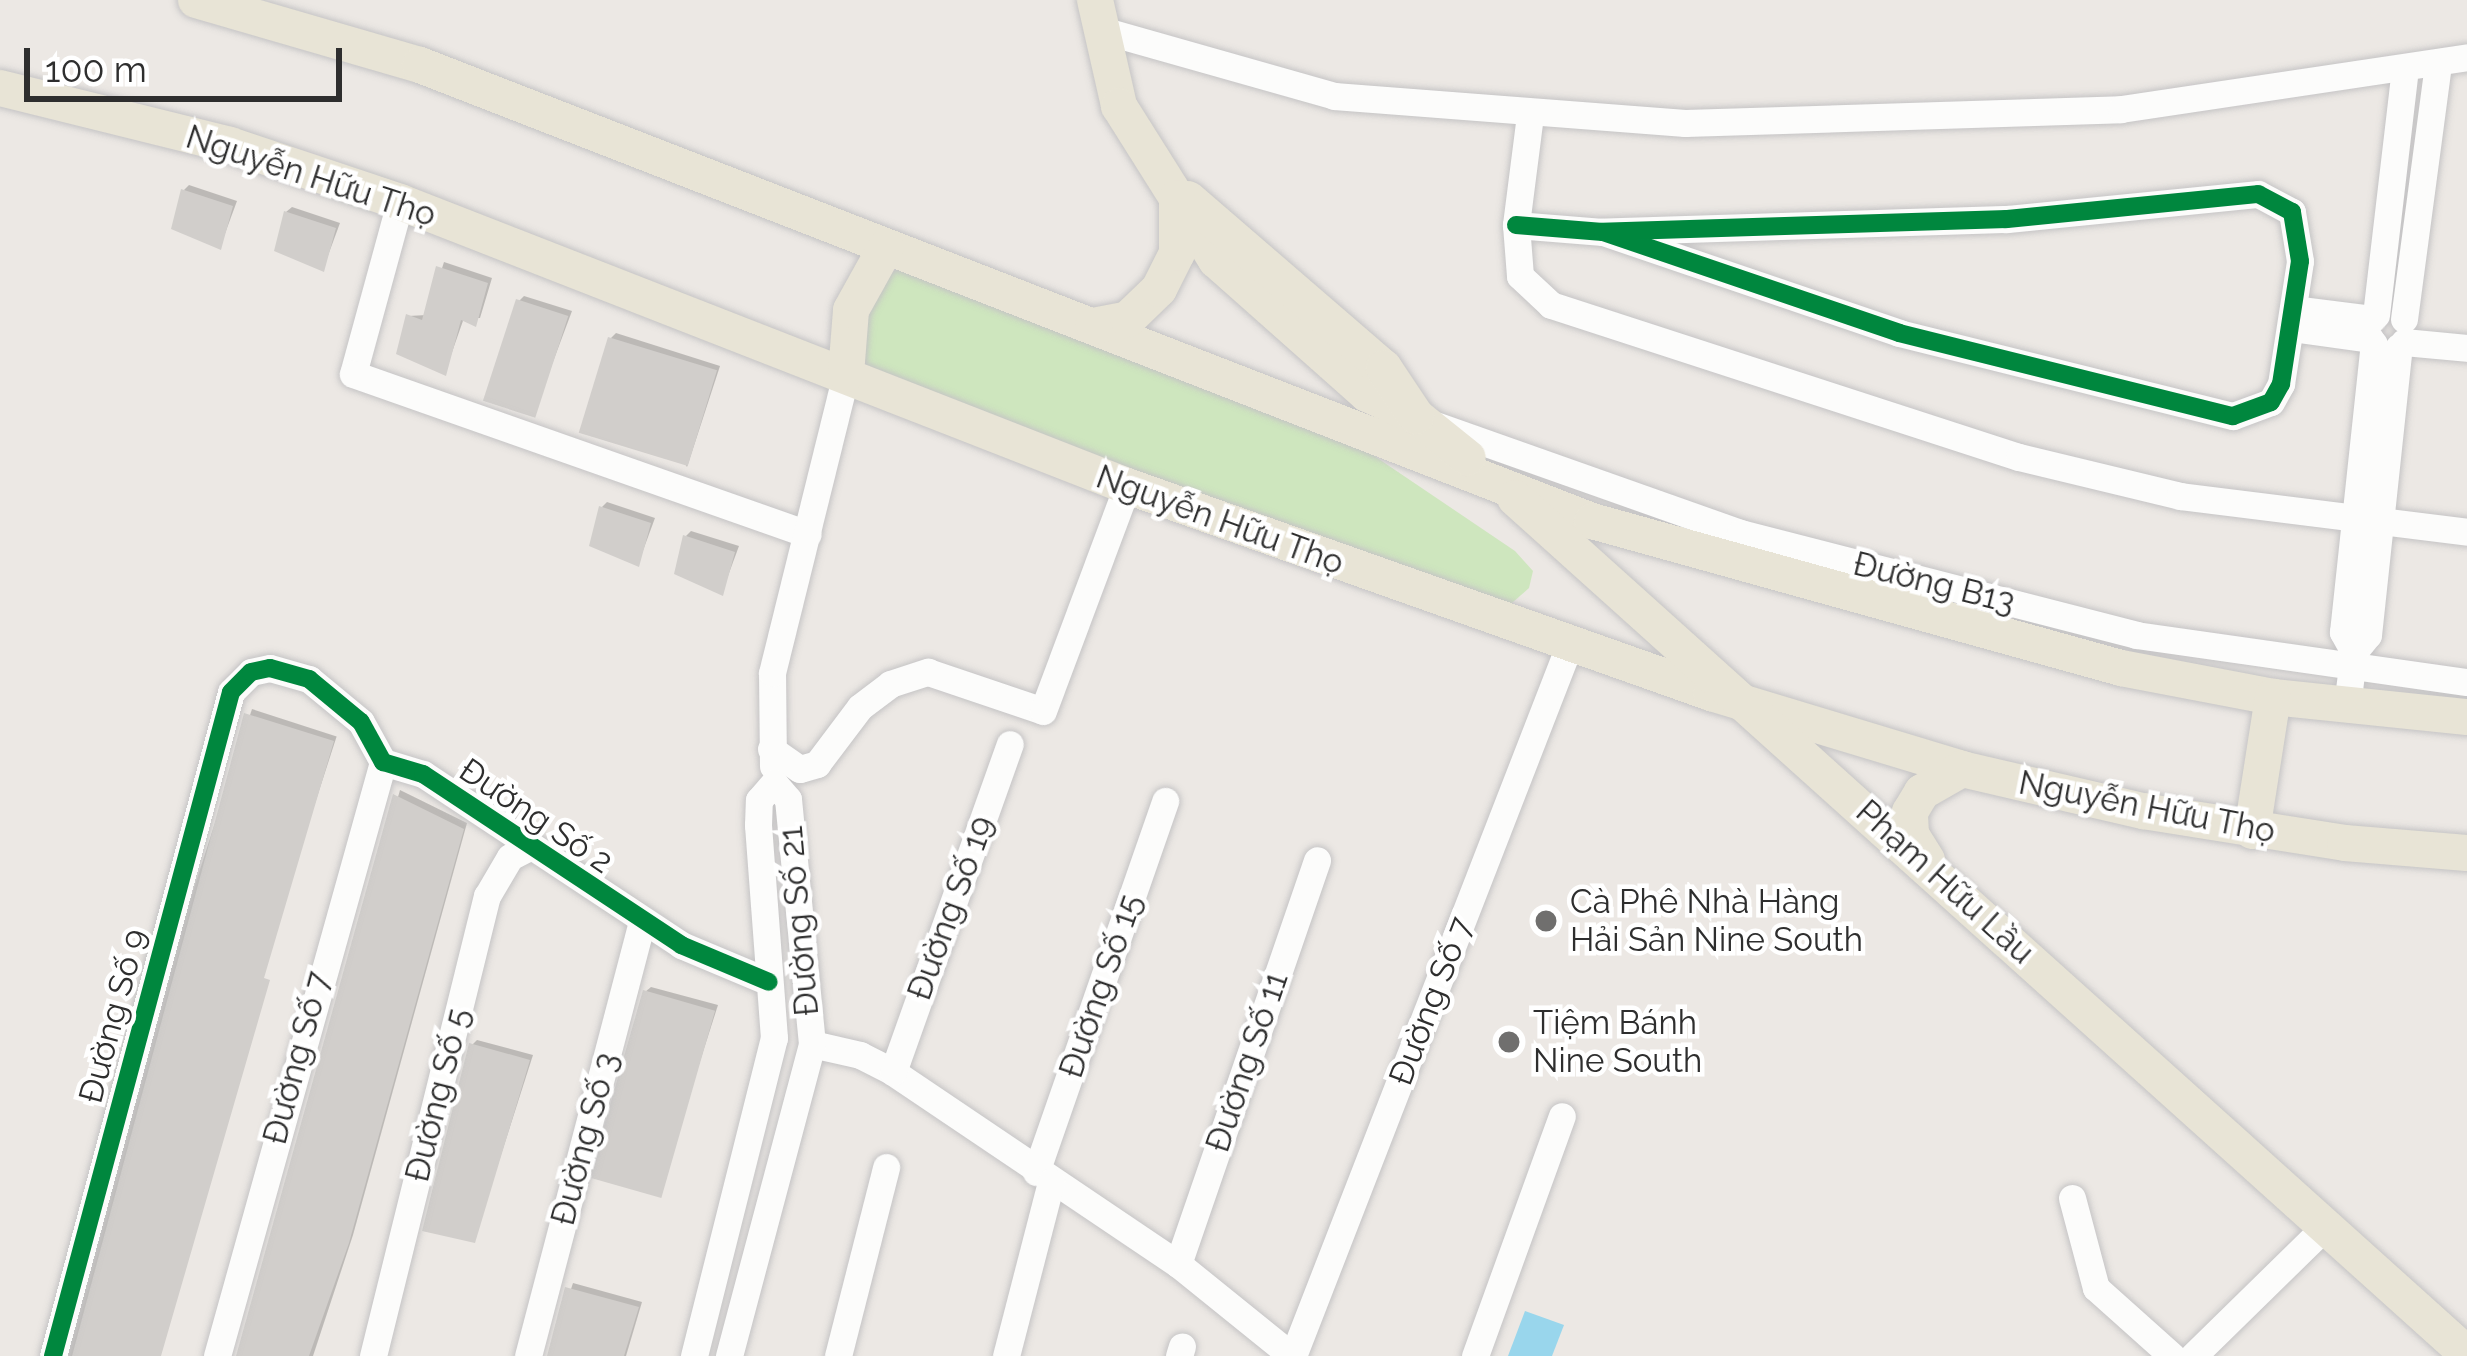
<!DOCTYPE html>
<meta charset="utf-8">
<style>
body{margin:0}
#map{position:relative;width:2467px;height:1356px;overflow:hidden;background:#ece8e4;font-family:Raleway,sans-serif}
div>[style]{position:absolute}
[style*='--x']{left:calc(var(--x)*1px);top:calc(var(--y)*1px);width:calc(var(--w)*1px);rotate:calc(var(--a)*1deg)}
.green>*{inset:0;background:#cee6be}
.water>*{inset:0;background:#99d6ec}
.shadow>*{inset:0;background:#0003;transform-origin:0 0}
.building>*{inset:0;background:#d1cecb;transform-origin:0 0}
.roads{filter:drop-shadow(0 0 3px #c5c4c5) drop-shadow(0 0 3px #c5c4c5)}
.minor>*{height:27px;margin:-13.5px;padding:0 13.5px;transform-origin:13.5px;border-radius:13.5px;background:#fcfcfb}
.major>*{height:36px;margin:-18px;padding:0 18px;transform-origin:18px;border-radius:18px;background:#e8e4d6}
.cycleway>*{height:18px;margin:-9px;padding:0 9px;transform-origin:9px;border-radius:9px;background:#00873e}
.dots>*{width:33px;height:33px;translate:-50% -50%;box-sizing:border-box;border:6px solid #fff;border-radius:50%}
span{translate:-50% -50%;white-space:nowrap;text-align:center;line-height:1.15;-webkit-text-stroke:9px #fff;paint-order:stroke}
.street-label{font-size:33px;color:#2e2e2e}
.poi-label{font-size:33px;color:#2e2e2e}
.left{translate:0 -50%;text-align:left}
.scale{position:absolute;left:24px;top:48px;width:318px;height:54px;box-sizing:border-box;border:6px solid #2e2e2e;border-top:0;padding-left:15px;font-size:36px;line-height:42px;white-space:nowrap;color:#2e2e2e;-webkit-text-stroke:9px #fff;paint-order:stroke}
</style>
<div id="map">
<div class="green">
<div style="clip-path:polygon(903px 268px,1364px 449px,1515px 551px,1533px 571px,1529px 588px,1505px 609px,865px 372px,857px 330px,880px 275px)"></div>
</div>
<div class="water">
<div style="clip-path:polygon(1525px 1311px,1564px 1325px,1552px 1356px,1508px 1356px)"></div>
</div>
<div class="shadow">
<div style="clip-path:polygon(189px 185px,237px 201px,220px 247px,184px 190px)"></div>
<div style="clip-path:polygon(292px 207px,340px 223px,323px 269px,286px 212px)"></div>
<div style="clip-path:polygon(444px 262px,492px 278px,480px 318px,464px 318px,445px 372px,408px 316px,427px 315px)"></div>
<div style="clip-path:polygon(524px 296px,572px 311px,533px 415px,519px 301px)"></div>
<div style="clip-path:polygon(616px 333px,720px 366px,687px 467px,610px 339px)"></div>
<div style="clip-path:polygon(607px 502px,655px 518px,638px 564px,602px 507px)"></div>
<div style="clip-path:polygon(691px 531px,739px 546px,722px 592px,686px 536px)"></div>
<div style="left:252px;top:709px;width:89px;height:672px;rotate:18deg"></div>
<div style="clip-path:polygon(400px 790px,467px 823px,353px 1235px,313px 1356px,237px 1356px)"></div>
<div style="clip-path:polygon(651px 987px,718px 1005px,659px 1189px,645px 992px)"></div>
<div style="clip-path:polygon(477px 1040px,533px 1055px,474px 1239px,472px 1045px)"></div>
<div style="clip-path:polygon(573px 1283px,642px 1302px,626px 1356px,549px 1356px)"></div>
</div>
<div class="building">
<div style="clip-path:polygon(181px 189px,233px 206px,221px 250px,171px 229px)"></div>
<div style="clip-path:polygon(284px 211px,336px 228px,324px 272px,274px 251px)"></div>
<div style="clip-path:polygon(436px 266px,488px 283px,476px 327px,461px 320px,446px 376px,396px 354px,406px 314px,422px 320px)"></div>
<div style="left:516px;top:299px;width:55px;height:107px;rotate:18deg"></div>
<div style="left:608px;top:337px;width:114px;height:100px;rotate:17deg"></div>
<div style="clip-path:polygon(599px 506px,651px 523px,639px 567px,589px 546px)"></div>
<div style="clip-path:polygon(683px 535px,735px 552px,723px 596px,674px 574px)"></div>
<div style="clip-path:polygon(244px 713px,334px 741px,264px 978px,270px 980px,161px 1356px,72px 1356px)"></div>
<div style="clip-path:polygon(393px 794px,464px 829px,349px 1243px,309px 1356px,236px 1356px)"></div>
<div style="left:643px;top:990px;width:75px;height:195px;rotate:16deg"></div>
<div style="clip-path:polygon(469px 1043px,530px 1060px,475px 1243px,422px 1231px)"></div>
<div style="clip-path:polygon(565px 1287px,639px 1307px,624px 1356px,547px 1356px)"></div>
</div>
<div class="roads">
<div class="minor">
<div style="--x:1098;--y:29;--w:245;--a:15.8"></div>
<div style="--x:1334;--y:96;--w:352;--a:4.4"></div>
<div style="--x:1685;--y:123;--w:436;--a:-1.8"></div>
<div style="--x:2121;--y:109;--w:350;--a:-8.5"></div>
<div style="--x:1530;--y:115;--w:111;--a:97.3"></div>
<div style="--x:1516;--y:225;--w:51;--a:85.5"></div>
<div style="--x:1520;--y:276;--w:42;--a:43.1"></div>
<div style="--x:1551;--y:305;--w:492;--a:18"></div>
<div style="--x:2019;--y:457;--w:166;--a:13.6"></div>
<div style="--x:2180;--y:496;--w:289;--a:7.1"></div>
<div style="--x:400;--y:202;--w:178;--a:105.3"></div>
<div style="--x:353;--y:374;--w:482;--a:19.4"></div>
<div style="--x:1516;--y:225;--w:87;--a:4.6"></div>
<div style="--x:1603;--y:232;--w:313;--a:18.8"></div>
<div style="--x:1899;--y:333;--w:344;--a:14"></div>
<div style="--x:2233;--y:416;--w:40;--a:-20.2"></div>
<div style="--x:2271;--y:402;--w:21;--a:-61"></div>
<div style="--x:2281;--y:384;--w:124;--a:-81.2"></div>
<div style="--x:2300;--y:261;--w:50;--a:-99.3"></div>
<div style="--x:2292;--y:212;--w:38;--a:-152"></div>
<div style="--x:2258;--y:194;--w:253;--a:174.3"></div>
<div style="--x:2006;--y:219;--w:403;--a:178.2"></div>
<div style="--x:2294;--y:309;--w:79;--a:7.3"></div>
<div style="--x:2376;--y:315;--w:248;--a:-83.3"></div>
<div style="--x:2404;--y:319;--w:257;--a:-82.4"></div>
<div style="--x:2291;--y:328;--w:80;--a:7.9"></div>
<div style="--x:2404;--y:342;--w:63;--a:5.4"></div>
<div style="--x:1438;--y:426;--w:320;--a:19.5"></div>
<div style="--x:1740;--y:533;--w:409;--a:14.4"></div>
<div style="--x:2136;--y:635;--w:334;--a:8.1"></div>
<div style="--x:2354;--y:652;--w:22;--a:-51"></div>
<div style="--x:2368;--y:635;--w:290;--a:-83.9"></div>
<div style="--x:2349;--y:690;--w:38;--a:-83"></div>
<div style="--x:2354;--y:652;--w:23;--a:-119"></div>
<div style="--x:2343;--y:632;--w:290;--a:-83.9"></div>
<div style="--x:771;--y:749;--w:35;--a:35"></div>
<div style="--x:800;--y:769;--w:18;--a:-16"></div>
<div style="--x:817;--y:764;--w:71;--a:-53"></div>
<div style="--x:860;--y:707;--w:38;--a:-37"></div>
<div style="--x:890;--y:684;--w:40;--a:-18"></div>
<div style="--x:928;--y:672;--w:121;--a:18.7"></div>
<div style="--x:1043;--y:711;--w:240;--a:-69.5"></div>
<div style="--x:773;--y:766;--w:93;--a:-90.6"></div>
<div style="--x:772;--y:673;--w:308;--a:-76.1"></div>
<div style="--x:812;--y:1044;--w:49;--a:12.9"></div>
<div style="--x:860;--y:1055;--w:37;--a:27"></div>
<div style="--x:893;--y:1072;--w:344;--a:34"></div>
<div style="--x:1178;--y:1264;--w:146;--a:38.9"></div>
<div style="--x:893;--y:1072;--w:348;--a:-70.4"></div>
<div style="--x:1036;--y:1172;--w:393;--a:-70.8"></div>
<div style="--x:2072;--y:1198;--w:93;--a:75.1"></div>
<div style="--x:2096;--y:1288;--w:102;--a:41.8"></div>
<div style="--x:1178;--y:1264;--w:427;--a:-71"></div>
<div style="--x:53;--y:1356;--w:687;--a:-74.99"></div>
<div style="--x:231;--y:692;--w:28;--a:-45"></div>
<div style="--x:251;--y:672;--w:19;--a:-12"></div>
<div style="--x:270;--y:668;--w:41;--a:15.8"></div>
<div style="--x:309;--y:679;--w:67;--a:39.6"></div>
<div style="--x:361;--y:722;--w:46;--a:61.2"></div>
<div style="--x:383;--y:762;--w:42;--a:16.7"></div>
<div style="--x:423;--y:774;--w:310;--a:33.5"></div>
<div style="--x:681;--y:945;--w:95;--a:22.8"></div>
<div style="--x:217;--y:1356;--w:617;--a:-74.39"></div>
<div style="--x:373;--y:1356;--w:474;--a:-76.1"></div>
<div style="--x:487;--y:896;--w:45;--a:-59.5"></div>
<div style="--x:510;--y:857;--w:18;--a:-27"></div>
<div style="--x:528;--y:1356;--w:449;--a:-75.3"></div>
<div style="--x:694;--y:1356;--w:328;--a:-75.9"></div>
<div style="--x:774;--y:1038;--w:214;--a:-94.3"></div>
<div style="--x:758;--y:825;--w:25;--a:-88"></div>
<div style="--x:759;--y:800;--w:23;--a:-49"></div>
<div style="--x:729;--y:1356;--w:323;--a:-75.1"></div>
<div style="--x:812;--y:1044;--w:246;--a:-95.6"></div>
<div style="--x:788;--y:799;--w:21;--a:-131"></div>
<div style="--x:838;--y:1356;--w:195;--a:-75.7"></div>
<div style="--x:1006;--y:1356;--w:180;--a:-75.5"></div>
<div style="--x:1179;--y:1356;--w:10;--a:-73"></div>
<div style="--x:1293;--y:1356;--w:762;--a:-68.76"></div>
<div style="--x:1475;--y:1356;--w:255;--a:-70.1"></div>
<div style="--x:2193;--y:1356;--w:189;--a:-44.4"></div>
</div>
<div class="major">
<div style="--x:196;--y:0;--w:233;--a:16.2"></div>
<div style="--x:420;--y:65;--w:1258;--a:21.26"></div>
<div style="--x:1592;--y:521;--w:549;--a:15.53"></div>
<div style="--x:2121;--y:668;--w:155;--a:10.8"></div>
<div style="--x:2273;--y:697;--w:195;--a:5.9"></div>
<div style="--x:1095;--y:0;--w:109;--a:77.2"></div>
<div style="--x:1119;--y:106;--w:182;--a:57.8"></div>
<div style="--x:1216;--y:260;--w:202;--a:41.6"></div>
<div style="--x:1367;--y:394;--w:55;--a:24.7"></div>
<div style="--x:1417;--y:417;--w:65;--a:38.8"></div>
<div style="--x:0;--y:88;--w:237;--a:13.9"></div>
<div style="--x:230;--y:145;--w:179;--a:18.5"></div>
<div style="--x:400;--y:202;--w:781;--a:21.34"></div>
<div style="--x:1127;--y:486;--w:620;--a:19.52"></div>
<div style="--x:1711;--y:693;--w:262;--a:16.8"></div>
<div style="--x:1962;--y:769;--w:186;--a:13.1"></div>
<div style="--x:2143;--y:811;--w:205;--a:9"></div>
<div style="--x:2345;--y:843;--w:122;--a:4.7"></div>
<div style="--x:1188;--y:199;--w:259;--a:40.8"></div>
<div style="--x:1384;--y:368;--w:58;--a:56.3"></div>
<div style="--x:1093;--y:326;--w:36;--a:-11"></div>
<div style="--x:1128;--y:319;--w:43;--a:-44.1"></div>
<div style="--x:1159;--y:289;--w:40;--a:-63.4"></div>
<div style="--x:1177;--y:253;--w:55;--a:-90"></div>
<div style="--x:846;--y:374;--w:64;--a:-85.5"></div>
<div style="--x:851;--y:310;--w:72;--a:-60.9"></div>
<div style="--x:1515;--y:498;--w:1280;--a:41.96"></div>
<div style="--x:2252;--y:831;--w:136;--a:-81.1"></div>
<div style="--x:1927;--y:860;--w:31;--a:-122"></div>
<div style="--x:1911;--y:834;--w:22;--a:-93"></div>
<div style="--x:1910;--y:812;--w:23;--a:-59"></div>
<div style="--x:1922;--y:792;--w:46;--a:-29.9"></div>
</div>
</div>
<div class="cycleway">
<div style="--x:1516;--y:225;--w:87;--a:4.6"></div>
<div style="--x:1603;--y:232;--w:313;--a:18.8"></div>
<div style="--x:1899;--y:333;--w:344;--a:14"></div>
<div style="--x:2233;--y:416;--w:40;--a:-20.2"></div>
<div style="--x:2271;--y:402;--w:21;--a:-61"></div>
<div style="--x:2281;--y:384;--w:124;--a:-81.2"></div>
<div style="--x:2300;--y:261;--w:50;--a:-99.3"></div>
<div style="--x:2292;--y:212;--w:38;--a:-152"></div>
<div style="--x:2258;--y:194;--w:253;--a:174.3"></div>
<div style="--x:2006;--y:219;--w:403;--a:178.2"></div>
<div style="--x:53;--y:1356;--w:687;--a:-74.99"></div>
<div style="--x:231;--y:692;--w:28;--a:-45"></div>
<div style="--x:251;--y:672;--w:19;--a:-12"></div>
<div style="--x:270;--y:668;--w:41;--a:15.8"></div>
<div style="--x:309;--y:679;--w:67;--a:39.6"></div>
<div style="--x:361;--y:722;--w:46;--a:61.2"></div>
<div style="--x:383;--y:762;--w:42;--a:16.7"></div>
<div style="--x:423;--y:774;--w:310;--a:33.5"></div>
<div style="--x:681;--y:945;--w:95;--a:22.8"></div>
</div>
<div class="dots">
<div style="left:1546px;top:921px;background:#706f6e"></div>
<div style="left:1509px;top:1042px;background:#706f6e"></div>
</div>
<div class="street-label">
<span style="left:311px;top:176px;rotate:18deg">Nguyễn Hữu Thọ</span>
<span style="left:1220px;top:520px;rotate:20deg">Nguyễn Hữu Thọ</span>
<span style="left:1934px;top:583px;rotate:14deg">Đường B13</span>
<span style="left:2147px;top:807px;rotate:11deg">Nguyễn Hữu Thọ</span>
<span style="left:536px;top:816px;rotate:34deg">Đường Số 2</span>
<span style="left:1945px;top:882px;rotate:42deg">Phạm Hữu Lầu</span>
<span style="left:951px;top:908px;rotate:-70deg">Đường Số 19</span>
<span style="left:799px;top:921px;rotate:-95deg">Đường Số 21</span>
<span style="left:1101px;top:986px;rotate:-71deg">Đường Số 15</span>
<span style="left:1431px;top:1001px;rotate:-69deg">Đường Số 7</span>
<span style="left:113px;top:1016px;rotate:-75deg">Đường Số 9</span>
<span style="left:297px;top:1058px;rotate:-75deg">Đường Số 7</span>
<span style="left:1247px;top:1062px;rotate:-71deg">Đường Số 11</span>
<span style="left:438px;top:1095px;rotate:-76deg">Đường Số 5</span>
<span style="left:585px;top:1139px;rotate:-75deg">Đường Số 3</span>
</div>
<div class="poi-label">
<span class="left" style="left:1570px;top:921px">Cà Phê Nhà Hàng<br>Hải Sản Nine South</span>
<span class="left" style="left:1533px;top:1042px">Tiệm Bánh<br>Nine South</span>
</div>
<div class="scale">100 m</div>
</div>
